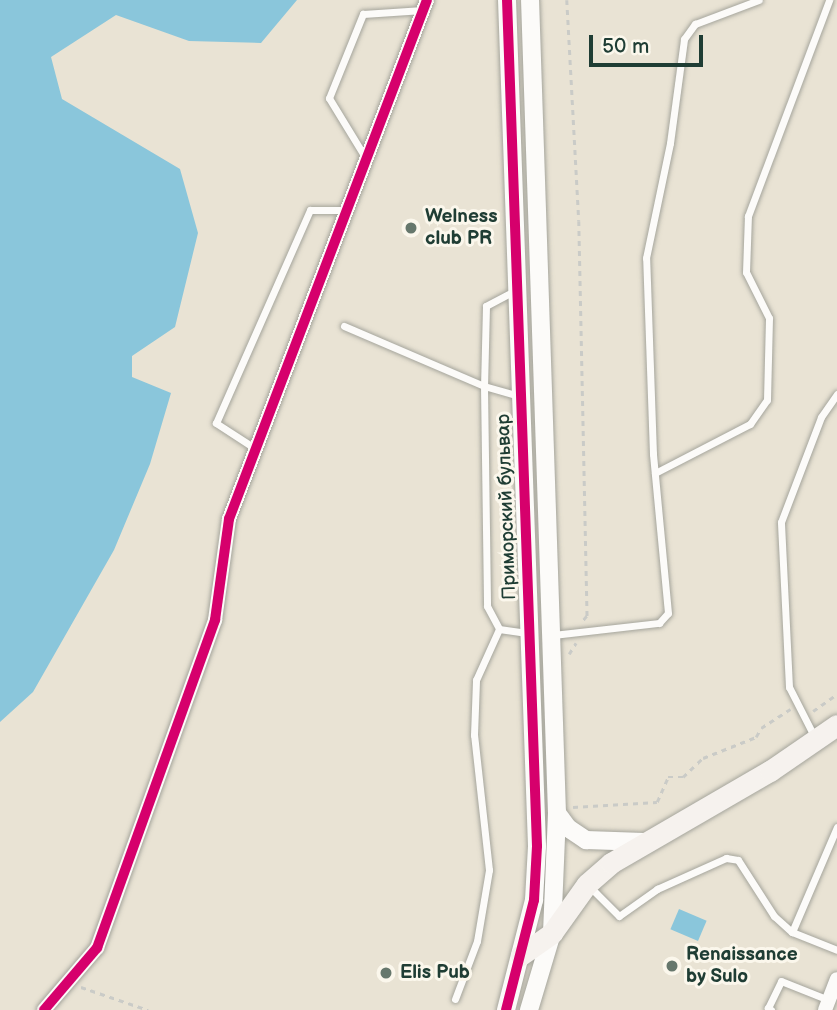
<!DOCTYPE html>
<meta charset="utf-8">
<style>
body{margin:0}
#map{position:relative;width:837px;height:1010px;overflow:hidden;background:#e9e3d4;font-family:"Balsamiq Sans",sans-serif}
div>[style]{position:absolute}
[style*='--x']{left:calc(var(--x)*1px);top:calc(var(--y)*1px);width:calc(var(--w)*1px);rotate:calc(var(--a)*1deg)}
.water>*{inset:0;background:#8ac6db;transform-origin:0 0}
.path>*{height:2.5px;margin-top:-1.25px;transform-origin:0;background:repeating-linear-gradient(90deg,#cacbc7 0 5px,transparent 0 10px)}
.roads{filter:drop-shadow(0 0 2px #a5a59c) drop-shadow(0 0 2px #a5a59c)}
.service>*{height:7px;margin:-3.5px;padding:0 3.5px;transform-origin:3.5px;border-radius:3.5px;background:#fcfbf9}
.minor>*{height:14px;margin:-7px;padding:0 7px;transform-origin:7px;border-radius:7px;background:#fcfbf9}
.tertiary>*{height:18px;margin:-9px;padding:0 9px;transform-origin:9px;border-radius:9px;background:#fcfbf9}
.secondary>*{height:21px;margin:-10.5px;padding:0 10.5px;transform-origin:10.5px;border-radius:10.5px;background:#f6f2ee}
.cycleway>*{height:10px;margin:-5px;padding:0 5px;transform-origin:5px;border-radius:5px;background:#d6006c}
.dots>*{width:19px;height:19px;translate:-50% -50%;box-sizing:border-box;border:4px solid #fbf7ec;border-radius:50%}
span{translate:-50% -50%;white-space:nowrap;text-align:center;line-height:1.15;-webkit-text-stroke:6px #fbf7ec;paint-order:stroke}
.poi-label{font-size:19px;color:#1f3d34;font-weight:700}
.left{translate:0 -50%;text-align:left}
.street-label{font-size:19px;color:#1f3d34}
.scale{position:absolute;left:589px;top:35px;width:114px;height:32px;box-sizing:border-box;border:4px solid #1f3d34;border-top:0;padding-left:9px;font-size:21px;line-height:24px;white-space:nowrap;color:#1f3d34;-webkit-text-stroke:5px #fbf7ec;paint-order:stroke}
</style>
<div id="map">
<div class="water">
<div style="clip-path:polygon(0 0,297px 0,261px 43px,189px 41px,116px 15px,51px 57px,62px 99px,180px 169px,198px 233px,175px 327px,132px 356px,132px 377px,171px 393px,150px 464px,114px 550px,33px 692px,0 722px)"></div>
<div style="left:679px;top:909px;width:30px;height:22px;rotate:23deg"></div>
</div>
<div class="path">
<div style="--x:567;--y:0;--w:221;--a:86.9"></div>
<div style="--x:579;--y:221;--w:395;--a:88.8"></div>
<div style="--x:587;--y:616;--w:6;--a:129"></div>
<div style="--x:569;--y:654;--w:13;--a:-58"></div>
<div style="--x:813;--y:711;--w:29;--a:-35"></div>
<div style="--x:573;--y:807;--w:84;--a:-3.4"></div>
<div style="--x:657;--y:802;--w:27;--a:-66"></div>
<div style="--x:668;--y:777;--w:15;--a:0"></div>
<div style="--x:683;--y:777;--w:28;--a:-44"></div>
<div style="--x:703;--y:758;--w:57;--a:-21.6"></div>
<div style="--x:756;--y:737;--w:10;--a:-61"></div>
<div style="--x:761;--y:728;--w:35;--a:-33"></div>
<div style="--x:81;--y:987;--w:71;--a:18.9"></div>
</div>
<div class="roads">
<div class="service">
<div style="--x:365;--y:157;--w:69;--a:-121.4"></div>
<div style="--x:329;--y:98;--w:91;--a:-68"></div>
<div style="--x:363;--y:14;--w:60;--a:-3.8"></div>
<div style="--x:516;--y:290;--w:34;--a:152"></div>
<div style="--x:486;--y:306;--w:80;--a:91.4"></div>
<div style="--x:484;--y:386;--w:37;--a:16"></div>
<div style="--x:344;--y:326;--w:152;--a:23.2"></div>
<div style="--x:484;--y:386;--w:220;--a:89.2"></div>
<div style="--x:487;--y:606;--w:26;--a:62"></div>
<div style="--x:499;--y:629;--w:30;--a:8"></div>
<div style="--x:256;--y:449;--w:48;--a:-147"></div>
<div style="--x:216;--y:423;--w:233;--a:-66.2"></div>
<div style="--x:310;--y:210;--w:37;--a:0"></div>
<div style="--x:655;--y:473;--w:107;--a:-27.3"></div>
<div style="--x:750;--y:424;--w:29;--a:-55"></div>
<div style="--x:767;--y:400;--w:82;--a:-88.6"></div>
<div style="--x:769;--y:318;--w:51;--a:-116.6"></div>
<div style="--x:746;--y:272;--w:56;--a:-88"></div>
<div style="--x:748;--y:216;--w:231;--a:-69.4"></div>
<div style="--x:553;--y:635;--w:107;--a:-6.5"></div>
<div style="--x:659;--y:623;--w:13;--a:-48"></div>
<div style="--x:668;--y:613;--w:160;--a:-95.4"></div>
<div style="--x:653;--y:454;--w:196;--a:-92"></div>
<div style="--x:646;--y:258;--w:117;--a:-78.2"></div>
<div style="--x:670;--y:143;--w:105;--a:-82.3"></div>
<div style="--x:684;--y:39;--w:19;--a:-54"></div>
<div style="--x:695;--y:24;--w:68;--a:-20.6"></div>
<div style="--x:815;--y:738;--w:57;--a:-117"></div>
<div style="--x:789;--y:687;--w:165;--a:-92.8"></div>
<div style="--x:781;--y:522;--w:112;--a:-69.1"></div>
<div style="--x:821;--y:417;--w:28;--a:-55"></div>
<div style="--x:590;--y:887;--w:41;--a:45"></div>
<div style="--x:619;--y:916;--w:47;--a:-35.4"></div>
<div style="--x:657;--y:889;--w:76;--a:-24.2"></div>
<div style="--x:726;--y:858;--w:12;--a:9"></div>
<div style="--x:738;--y:860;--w:67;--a:57.3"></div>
<div style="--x:774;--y:916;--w:24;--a:42"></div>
<div style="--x:792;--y:932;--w:48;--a:21.8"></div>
<div style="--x:792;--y:932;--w:114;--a:-66.8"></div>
<div style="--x:455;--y:999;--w:62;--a:-69.2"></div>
<div style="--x:477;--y:941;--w:72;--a:-80.4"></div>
<div style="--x:489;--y:870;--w:136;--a:-96.3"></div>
<div style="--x:474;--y:735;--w:55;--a:-87.9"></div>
<div style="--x:476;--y:680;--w:56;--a:-65.7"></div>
<div style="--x:771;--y:1010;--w:4;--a:-146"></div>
<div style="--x:768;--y:1008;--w:30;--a:-64"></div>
<div style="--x:781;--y:981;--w:52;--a:21.6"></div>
</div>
<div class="minor">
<div style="--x:44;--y:1010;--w:82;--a:-49.5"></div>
<div style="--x:97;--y:948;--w:349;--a:-70.2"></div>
<div style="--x:215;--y:620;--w:102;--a:-82.1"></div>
<div style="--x:229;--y:519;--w:555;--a:-69.12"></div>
<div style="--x:825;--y:1010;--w:33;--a:-69"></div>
</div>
<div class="tertiary">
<div style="--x:557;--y:813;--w:19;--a:54"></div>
<div style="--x:568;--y:828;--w:22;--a:34"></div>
<div style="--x:586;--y:840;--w:58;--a:2"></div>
<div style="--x:506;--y:1010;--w:114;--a:-75.7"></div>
<div style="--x:534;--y:900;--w:54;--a:-86.8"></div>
<div style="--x:537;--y:846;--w:847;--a:-92.03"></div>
<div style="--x:529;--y:1010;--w:80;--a:-73.4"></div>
<div style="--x:552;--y:933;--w:120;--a:-87.6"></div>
<div style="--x:557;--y:813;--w:813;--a:-91.9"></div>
</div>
<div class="secondary">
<div style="--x:521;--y:955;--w:38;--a:-35"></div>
<div style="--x:552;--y:933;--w:60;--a:-54.5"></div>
<div style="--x:587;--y:884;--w:32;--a:-41"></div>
<div style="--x:611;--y:863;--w:184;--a:-30.1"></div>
<div style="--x:770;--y:771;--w:81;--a:-34.5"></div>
</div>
</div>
<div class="cycleway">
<div style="--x:44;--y:1010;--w:82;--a:-49.5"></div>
<div style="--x:97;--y:948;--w:349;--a:-70.2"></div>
<div style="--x:215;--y:620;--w:102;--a:-82.1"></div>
<div style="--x:229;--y:519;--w:555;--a:-69.12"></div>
<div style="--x:506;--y:1010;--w:114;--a:-75.7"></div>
<div style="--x:534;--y:900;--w:54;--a:-86.8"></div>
<div style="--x:537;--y:846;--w:847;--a:-92.03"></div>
</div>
<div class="dots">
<div style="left:411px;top:228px;background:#66776c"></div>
<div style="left:672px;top:966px;background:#66776c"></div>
<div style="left:386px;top:973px;background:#66776c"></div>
</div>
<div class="poi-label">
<span class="left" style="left:425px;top:228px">Welness<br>club PR</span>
<span class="left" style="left:686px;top:966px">Renaissance<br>by Sulo</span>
<span class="left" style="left:400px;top:973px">Elis Pub</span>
</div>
<div class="street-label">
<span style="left:507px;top:507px;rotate:-92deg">Приморский бульвар</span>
</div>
<div class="scale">50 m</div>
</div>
